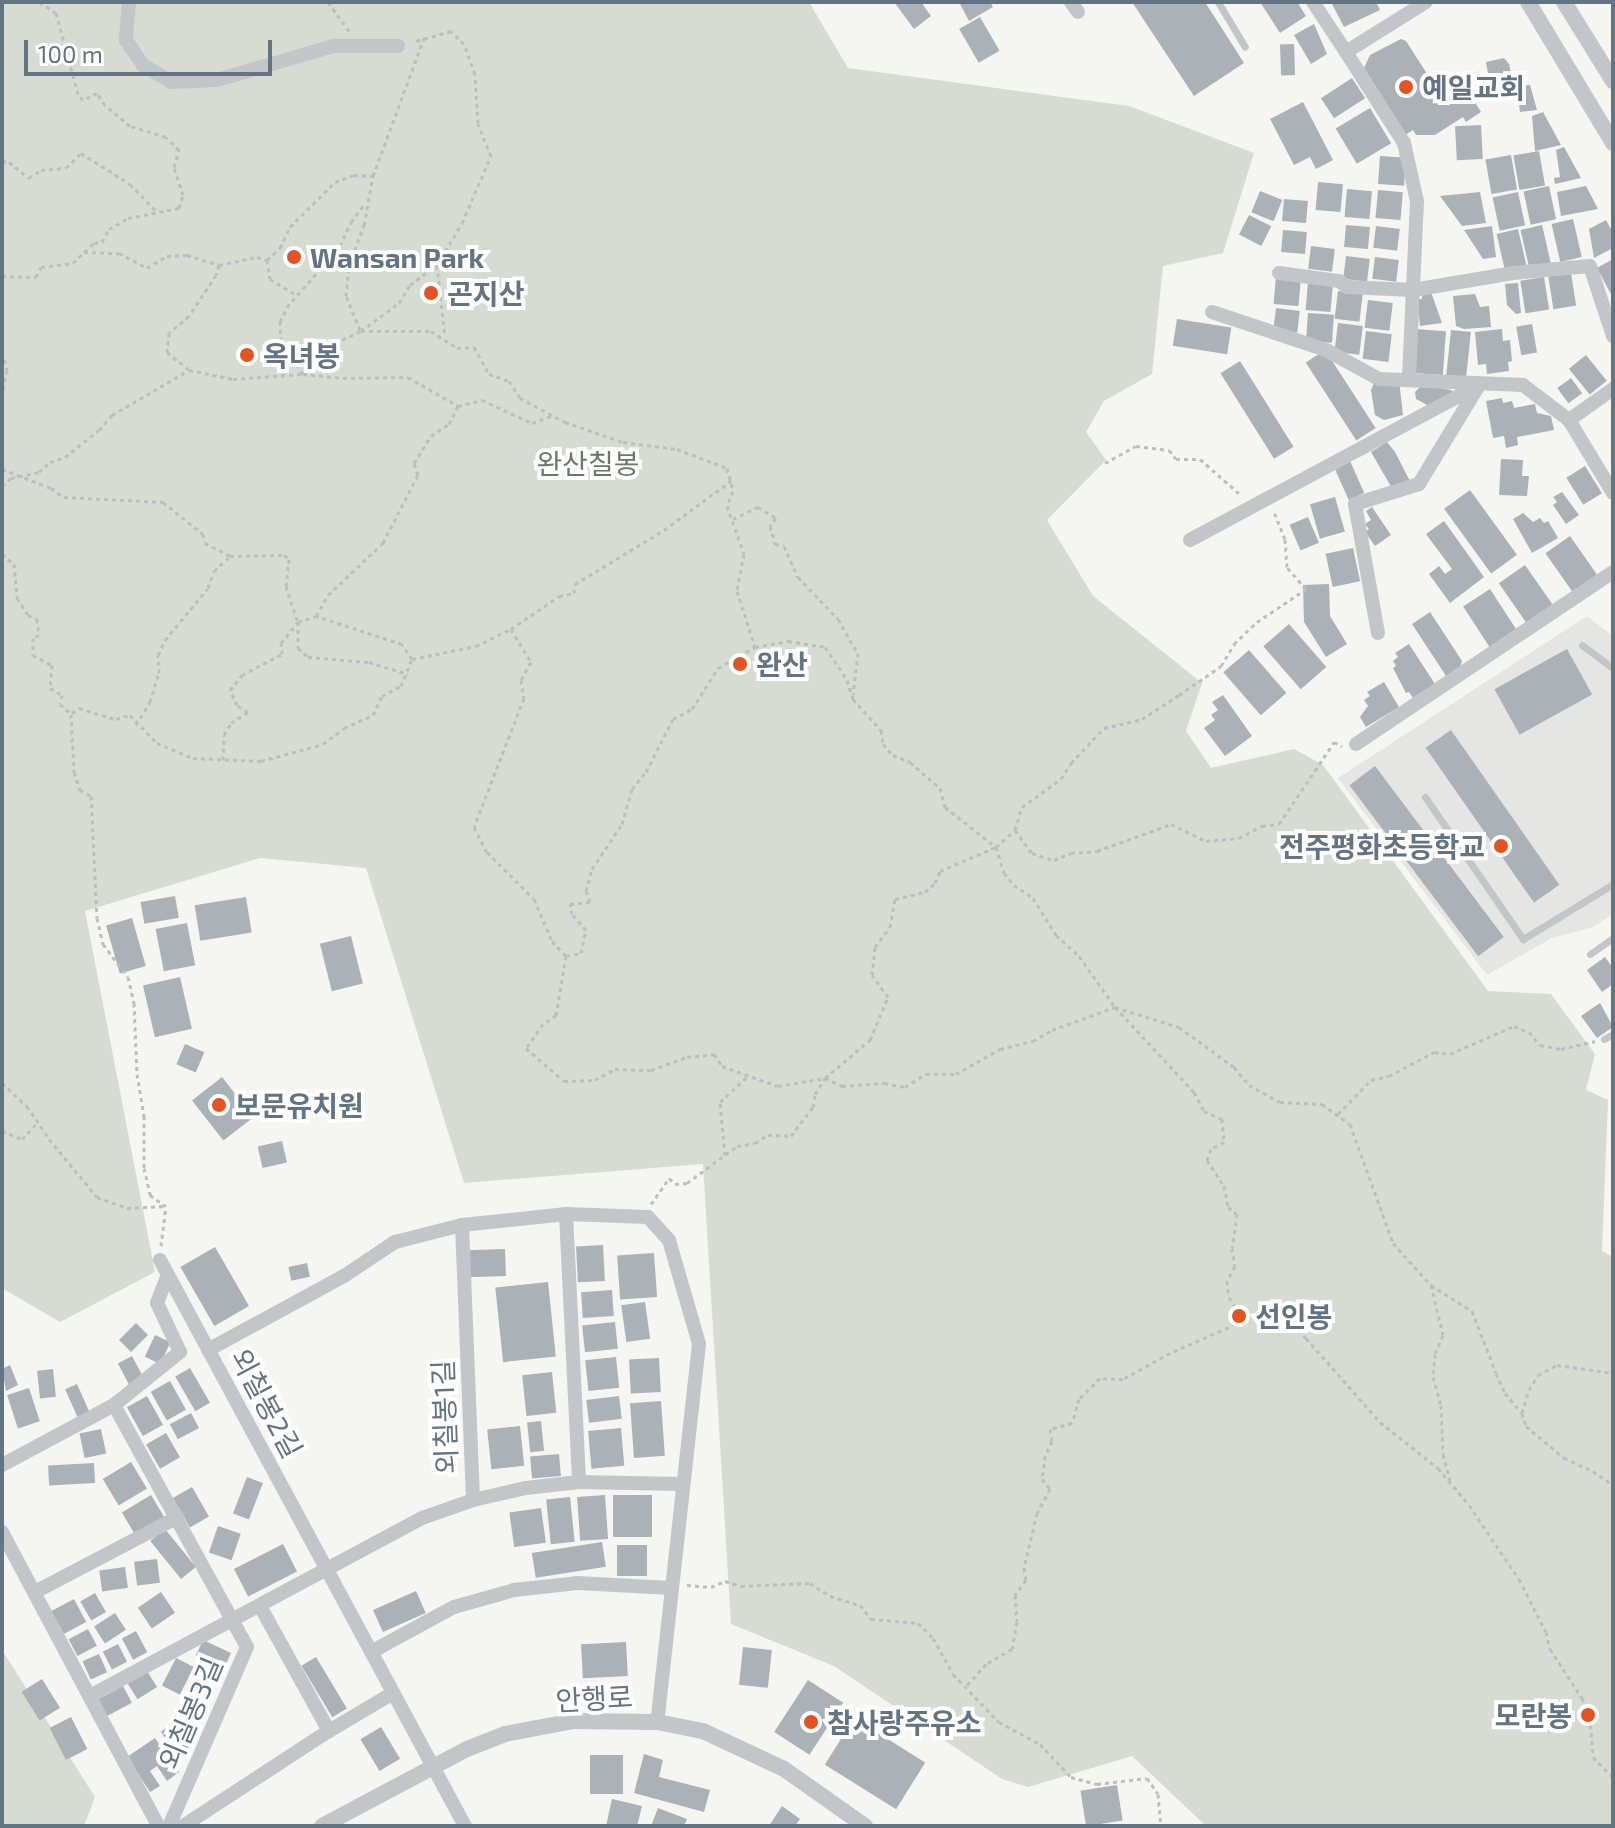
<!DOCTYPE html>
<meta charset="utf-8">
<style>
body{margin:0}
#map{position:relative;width:1615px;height:1828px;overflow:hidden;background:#f5f5f1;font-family:"Exo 2","Noto Sans KR",sans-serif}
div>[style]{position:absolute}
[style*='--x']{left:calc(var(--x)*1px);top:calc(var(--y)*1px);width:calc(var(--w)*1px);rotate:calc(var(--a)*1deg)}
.built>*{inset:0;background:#e5e6e4}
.green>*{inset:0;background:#d6dcd2}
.building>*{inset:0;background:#aab2b7;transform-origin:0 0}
.path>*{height:3px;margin-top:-1.5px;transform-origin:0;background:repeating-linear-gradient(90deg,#bcbec0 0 4px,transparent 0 8px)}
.service>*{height:7px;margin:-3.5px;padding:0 3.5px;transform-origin:3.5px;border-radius:3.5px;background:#c2c6c9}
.minor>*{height:14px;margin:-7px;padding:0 7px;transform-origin:7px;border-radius:7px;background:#c2c6c9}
.tertiary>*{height:16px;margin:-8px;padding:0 8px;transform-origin:8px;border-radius:8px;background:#c2c6c9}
.dots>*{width:22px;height:22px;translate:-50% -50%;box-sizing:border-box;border:4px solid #fff;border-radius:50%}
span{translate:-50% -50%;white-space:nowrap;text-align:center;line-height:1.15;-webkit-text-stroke:8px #fff;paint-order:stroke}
.poi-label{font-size:28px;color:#637482;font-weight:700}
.left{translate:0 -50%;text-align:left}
.right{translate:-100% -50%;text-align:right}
.park-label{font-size:28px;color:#677a62}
.street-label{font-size:28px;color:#637482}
.frame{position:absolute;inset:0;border:4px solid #637482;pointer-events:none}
.scale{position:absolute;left:24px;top:40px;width:248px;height:36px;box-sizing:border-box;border:4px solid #637482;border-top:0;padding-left:10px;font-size:24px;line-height:28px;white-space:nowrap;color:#637482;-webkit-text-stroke:6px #fff;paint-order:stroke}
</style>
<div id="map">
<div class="built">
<div style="clip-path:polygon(1587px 616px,1613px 636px,1613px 914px,1591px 928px,1552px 938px,1487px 975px,1338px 778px)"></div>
</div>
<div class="green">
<div style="clip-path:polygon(2px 2px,809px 2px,848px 68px,1129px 106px,1254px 153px,1223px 253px,1163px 266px,1152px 374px,1104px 401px,1086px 432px,1106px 460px,1047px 520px,1093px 596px,1202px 683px,1186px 731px,1211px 768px,1294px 749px,1323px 765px,1488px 991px,1551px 994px,1595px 1054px,1586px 1090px,1608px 1100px,1602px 1251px,1613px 1257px,1613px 1826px,1206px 1826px,1132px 1756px,1028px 1787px,1002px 1779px,834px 1666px,731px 1624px,703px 1164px,464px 1183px,366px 868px,260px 858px,85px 911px,155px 1272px,60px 1322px,2px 1288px)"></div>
<div style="clip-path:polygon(2px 1650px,95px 1797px,84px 1826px,2px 1826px)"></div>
</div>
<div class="building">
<div style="clip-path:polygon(894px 2px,921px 2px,931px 16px,914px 29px)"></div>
<div style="clip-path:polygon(959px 2px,990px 2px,993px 7px,969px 21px)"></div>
<div style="clip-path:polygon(1132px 2px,1205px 2px,1244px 63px,1194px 96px)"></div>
<div style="clip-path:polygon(1260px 2px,1297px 2px,1306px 16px,1280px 33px)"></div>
<div style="clip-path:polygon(1331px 2px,1376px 2px,1380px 10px,1344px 27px)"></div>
<div style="left:980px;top:17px;width:39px;height:24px;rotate:60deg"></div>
<div style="clip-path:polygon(1314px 24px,1327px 54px,1311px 64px,1294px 35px)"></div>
<div style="clip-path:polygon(1401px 39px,1406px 41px,1440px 94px,1461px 80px,1481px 112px,1466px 122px,1463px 117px,1435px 135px,1416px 135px,1413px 130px,1405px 135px,1364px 68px,1370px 55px)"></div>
<div style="left:1294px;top:44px;width:31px;height:14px;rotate:88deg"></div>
<div style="clip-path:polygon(1504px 58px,1509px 64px,1513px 82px,1490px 86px,1486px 62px)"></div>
<div style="left:1352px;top:78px;width:24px;height:37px;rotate:57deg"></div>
<div style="clip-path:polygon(1530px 85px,1537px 110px,1520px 112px,1519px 104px,1515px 105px,1513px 86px)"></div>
<div style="clip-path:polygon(1303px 102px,1333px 160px,1316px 169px,1310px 157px,1294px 165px,1270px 119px)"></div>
<div style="left:1370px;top:108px;width:41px;height:40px;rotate:59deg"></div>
<div style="clip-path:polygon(1543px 112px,1561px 145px,1535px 151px,1532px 116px)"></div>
<div style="left:1481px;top:125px;width:34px;height:26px;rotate:87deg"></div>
<div style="clip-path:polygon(1564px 147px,1581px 178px,1555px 184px,1554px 178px,1560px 177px,1556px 150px)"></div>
<div style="left:1539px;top:151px;width:35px;height:26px;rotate:80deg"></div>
<div style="left:1511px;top:155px;width:35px;height:26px;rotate:80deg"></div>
<div style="left:1380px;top:156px;width:26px;height:28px;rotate:4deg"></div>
<div style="left:1318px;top:182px;width:25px;height:28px;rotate:5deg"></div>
<div style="left:1549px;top:186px;width:34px;height:26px;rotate:78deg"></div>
<div style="clip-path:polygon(1586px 186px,1598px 209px,1561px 216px,1557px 192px)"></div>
<div style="left:1347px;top:189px;width:25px;height:28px;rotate:5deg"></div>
<div style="left:1378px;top:190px;width:25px;height:28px;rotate:5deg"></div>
<div style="left:1260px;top:191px;width:24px;height:23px;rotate:22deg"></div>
<div style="clip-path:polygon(1480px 192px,1486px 223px,1462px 226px,1440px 196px)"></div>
<div style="left:1518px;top:192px;width:34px;height:26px;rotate:78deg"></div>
<div style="left:1284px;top:199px;width:24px;height:22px;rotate:5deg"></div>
<div style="left:1249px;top:215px;width:25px;height:22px;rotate:27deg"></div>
<div style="left:1573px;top:219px;width:39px;height:22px;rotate:77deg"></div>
<div style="clip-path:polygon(1606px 220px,1613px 233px,1613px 248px,1594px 258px,1589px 229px)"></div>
<div style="left:1346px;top:225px;width:24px;height:22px;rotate:5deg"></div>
<div style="left:1542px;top:225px;width:39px;height:22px;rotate:77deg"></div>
<div style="left:1376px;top:226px;width:24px;height:22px;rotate:7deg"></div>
<div style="clip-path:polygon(1492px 226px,1496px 257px,1483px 259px,1464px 230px)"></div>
<div style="left:1518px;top:229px;width:39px;height:22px;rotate:77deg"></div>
<div style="left:1283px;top:230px;width:24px;height:22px;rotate:5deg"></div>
<div style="left:1311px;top:246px;width:24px;height:23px;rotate:7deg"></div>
<div style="left:1346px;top:256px;width:24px;height:23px;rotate:7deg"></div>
<div style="left:1375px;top:257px;width:24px;height:22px;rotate:7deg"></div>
<div style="clip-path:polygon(1613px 259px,1613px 298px,1597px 268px)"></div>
<div style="left:1571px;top:273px;width:33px;height:23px;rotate:81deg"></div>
<div style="left:1276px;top:276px;width:25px;height:28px;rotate:5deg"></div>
<div style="left:1544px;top:277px;width:33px;height:24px;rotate:81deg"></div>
<div style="left:1308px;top:282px;width:25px;height:28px;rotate:5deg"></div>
<div style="clip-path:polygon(1518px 283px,1521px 313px,1516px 314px,1507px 305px,1505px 284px)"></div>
<div style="left:1338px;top:291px;width:25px;height:28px;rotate:7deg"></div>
<div style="clip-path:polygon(1431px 292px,1442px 323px,1420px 326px,1417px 299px,1422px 299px,1422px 293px)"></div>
<div style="clip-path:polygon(1475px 294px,1480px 307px,1489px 306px,1491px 327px,1464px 329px,1456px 326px,1453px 296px)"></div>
<div style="left:1368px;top:300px;width:25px;height:28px;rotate:7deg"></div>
<div style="left:1276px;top:308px;width:24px;height:22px;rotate:7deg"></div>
<div style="left:1308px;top:313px;width:26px;height:28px;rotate:4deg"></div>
<div style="left:1177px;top:319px;width:55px;height:27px;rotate:9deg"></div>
<div style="left:1338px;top:323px;width:25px;height:29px;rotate:7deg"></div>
<div style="left:1532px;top:324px;width:29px;height:16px;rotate:80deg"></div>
<div style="left:1415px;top:329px;width:31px;height:44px;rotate:4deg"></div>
<div style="clip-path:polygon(1502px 329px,1503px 341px,1510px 340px,1512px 361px,1508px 362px,1509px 371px,1487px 374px,1486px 364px,1478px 365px,1475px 332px)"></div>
<div style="left:1451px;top:330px;width:20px;height:47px;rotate:6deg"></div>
<div style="left:1366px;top:331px;width:26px;height:28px;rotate:7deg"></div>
<div style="left:1325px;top:350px;width:93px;height:23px;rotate:57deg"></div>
<div style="left:1586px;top:355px;width:33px;height:22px;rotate:51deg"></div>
<div style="left:1240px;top:361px;width:101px;height:23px;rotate:58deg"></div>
<div style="left:1571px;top:378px;width:19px;height:17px;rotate:54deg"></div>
<div style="clip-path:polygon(1399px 380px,1403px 415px,1384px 420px,1375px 415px,1371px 390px,1374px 383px)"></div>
<div style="clip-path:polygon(1422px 385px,1451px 390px,1454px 393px,1431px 407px,1416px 399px,1415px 392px)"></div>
<div style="clip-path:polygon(1502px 398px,1503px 403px,1512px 401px,1514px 408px,1535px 404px,1537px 413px,1551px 416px,1554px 430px,1517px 437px,1518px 445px,1506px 448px,1504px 436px,1493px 438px,1486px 401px)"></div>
<div style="clip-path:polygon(1387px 442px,1395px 452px,1412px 485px,1393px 490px,1371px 452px)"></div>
<div style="clip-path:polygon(1501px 459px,1523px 460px,1522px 476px,1529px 476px,1527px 496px,1499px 495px)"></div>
<div style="left:1350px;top:461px;width:35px;height:17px;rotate:66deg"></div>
<div style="left:1585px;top:466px;width:32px;height:22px;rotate:58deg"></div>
<div style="left:1470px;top:490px;width:80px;height:32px;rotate:54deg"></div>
<div style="clip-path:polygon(1562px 492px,1579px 515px,1566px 524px,1553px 505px,1557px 502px,1553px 497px)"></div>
<div style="left:1335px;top:497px;width:36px;height:26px;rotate:74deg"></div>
<div style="clip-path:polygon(1372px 507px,1391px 535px,1375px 546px,1365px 532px,1369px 529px,1365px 524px,1371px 520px,1366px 511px)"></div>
<div style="clip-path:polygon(1523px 513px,1533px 522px,1540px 518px,1544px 523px,1548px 521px,1558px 538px,1532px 553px,1513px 519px)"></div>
<div style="left:1308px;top:517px;width:28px;height:20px;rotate:67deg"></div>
<div style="clip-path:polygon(1444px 521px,1484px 577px,1450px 603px,1429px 574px,1439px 566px,1445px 574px,1452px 569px,1426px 534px)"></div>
<div style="left:1570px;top:536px;width:49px;height:30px;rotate:55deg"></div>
<div style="left:1353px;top:548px;width:34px;height:28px;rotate:78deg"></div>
<div style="left:1525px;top:565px;width:49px;height:32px;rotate:55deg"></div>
<div style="clip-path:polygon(1329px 584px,1330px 616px,1347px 644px,1326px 657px,1304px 622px,1303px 585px)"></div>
<div style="left:1490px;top:589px;width:49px;height:32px;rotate:57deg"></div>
<div style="clip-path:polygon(1430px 612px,1462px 661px,1459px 671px,1448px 679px,1412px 624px)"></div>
<div style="left:1289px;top:624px;width:57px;height:34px;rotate:49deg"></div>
<div style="clip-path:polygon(1409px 644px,1435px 684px,1413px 698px,1409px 692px,1406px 693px,1393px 668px,1396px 666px,1393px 661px,1398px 657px,1395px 653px)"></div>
<div style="left:1567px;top:649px;width:52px;height:83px;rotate:61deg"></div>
<div style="left:1249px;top:650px;width:57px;height:34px;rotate:49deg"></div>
<div style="clip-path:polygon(1384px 682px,1399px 707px,1366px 727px,1360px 717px,1368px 706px,1364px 700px,1370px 696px,1367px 692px)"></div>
<div style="clip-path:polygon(1223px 695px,1252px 736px,1225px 756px,1204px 728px,1215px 720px,1211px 715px,1218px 710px,1212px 702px)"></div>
<div style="left:1451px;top:730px;width:189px;height:31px;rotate:55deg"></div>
<div style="left:1375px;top:766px;width:214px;height:32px;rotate:53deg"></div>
<div style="left:175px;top:896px;width:22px;height:35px;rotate:80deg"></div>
<div style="left:246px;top:897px;width:36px;height:52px;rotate:81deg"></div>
<div style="left:132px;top:918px;width:50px;height:27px;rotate:74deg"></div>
<div style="left:187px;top:923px;width:43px;height:32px;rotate:79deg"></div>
<div style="left:351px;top:936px;width:49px;height:32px;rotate:76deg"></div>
<div style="clip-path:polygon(1605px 957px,1613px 968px,1613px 984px,1602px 992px,1587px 970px)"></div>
<div style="left:180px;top:977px;width:53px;height:38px;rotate:77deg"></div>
<div style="clip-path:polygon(1600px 1003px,1613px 1027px,1597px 1038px,1581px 1016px)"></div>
<div style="left:185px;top:1044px;width:21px;height:22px;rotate:23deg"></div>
<div style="left:222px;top:1077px;width:51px;height:38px;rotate:52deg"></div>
<div style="left:282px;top:1141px;width:22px;height:25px;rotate:77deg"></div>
<div style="left:603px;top:1245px;width:36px;height:27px;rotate:87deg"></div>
<div style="left:215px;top:1247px;width:68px;height:40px;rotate:60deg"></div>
<div style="left:505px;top:1249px;width:27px;height:39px;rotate:88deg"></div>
<div style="left:654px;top:1253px;width:44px;height:37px;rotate:86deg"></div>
<div style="left:307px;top:1263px;width:14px;height:19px;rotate:78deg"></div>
<div style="left:548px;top:1282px;width:75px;height:53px;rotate:84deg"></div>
<div style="left:612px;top:1290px;width:26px;height:31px;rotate:86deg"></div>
<div style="left:645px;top:1302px;width:37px;height:24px;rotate:82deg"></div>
<div style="left:615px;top:1322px;width:27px;height:33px;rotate:84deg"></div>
<div style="left:136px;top:1323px;width:17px;height:24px;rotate:45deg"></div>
<div style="left:155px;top:1335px;width:17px;height:24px;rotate:25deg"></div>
<div style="left:132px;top:1356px;width:24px;height:16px;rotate:62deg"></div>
<div style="left:616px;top:1357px;width:31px;height:31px;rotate:84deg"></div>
<div style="left:659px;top:1358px;width:34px;height:30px;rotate:87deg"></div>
<div style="clip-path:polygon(10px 1365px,18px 1385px,6px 1391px,2px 1369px)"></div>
<div style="left:190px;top:1368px;width:40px;height:17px;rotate:60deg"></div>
<div style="left:53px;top:1369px;width:28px;height:16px;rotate:84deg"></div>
<div style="left:552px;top:1372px;width:41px;height:30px;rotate:84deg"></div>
<div style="left:170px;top:1381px;width:33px;height:22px;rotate:61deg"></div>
<div style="left:77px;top:1384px;width:30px;height:13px;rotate:66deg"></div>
<div style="left:29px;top:1388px;width:35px;height:23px;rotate:72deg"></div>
<div style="left:147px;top:1396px;width:33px;height:23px;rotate:61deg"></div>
<div style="left:619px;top:1396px;width:23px;height:33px;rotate:83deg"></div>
<div style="left:661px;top:1401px;width:55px;height:31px;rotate:86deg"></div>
<div style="left:191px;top:1413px;width:17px;height:24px;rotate:62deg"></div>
<div style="left:541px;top:1421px;width:30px;height:14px;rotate:84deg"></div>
<div style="left:520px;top:1426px;width:40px;height:33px;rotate:84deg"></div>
<div style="left:621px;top:1428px;width:38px;height:33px;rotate:85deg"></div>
<div style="left:101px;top:1429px;width:25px;height:22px;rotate:78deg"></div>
<div style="left:166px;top:1433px;width:28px;height:23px;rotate:60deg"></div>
<div style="left:559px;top:1454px;width:22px;height:29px;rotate:85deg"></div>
<div style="left:131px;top:1462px;width:31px;height:33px;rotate:59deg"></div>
<div style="left:94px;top:1463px;width:20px;height:46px;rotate:87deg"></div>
<div style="left:247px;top:1477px;width:17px;height:39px;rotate:21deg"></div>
<div style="left:192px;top:1487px;width:34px;height:22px;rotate:60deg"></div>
<div style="left:151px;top:1495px;width:27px;height:34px;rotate:59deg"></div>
<div style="left:605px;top:1495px;width:44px;height:28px;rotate:86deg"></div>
<div style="left:613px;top:1495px;width:39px;height:42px"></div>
<div style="left:570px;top:1497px;width:45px;height:24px;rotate:84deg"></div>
<div style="left:541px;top:1508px;width:35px;height:32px;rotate:82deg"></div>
<div style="left:218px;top:1526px;width:24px;height:28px;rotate:19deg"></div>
<div style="left:165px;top:1529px;width:49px;height:19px;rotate:51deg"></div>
<div style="left:602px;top:1542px;width:25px;height:71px;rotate:81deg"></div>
<div style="left:283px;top:1544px;width:31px;height:55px;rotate:63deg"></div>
<div style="left:617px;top:1545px;width:30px;height:31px"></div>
<div style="left:157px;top:1559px;width:24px;height:23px;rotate:83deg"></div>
<div style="left:125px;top:1567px;width:21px;height:26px;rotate:82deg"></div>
<div style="left:416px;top:1591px;width:24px;height:47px;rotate:66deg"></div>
<div style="left:161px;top:1592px;width:25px;height:28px;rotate:56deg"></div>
<div style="left:95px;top:1593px;width:22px;height:17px;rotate:60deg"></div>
<div style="left:74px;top:1599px;width:26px;height:26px;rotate:62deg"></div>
<div style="left:115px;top:1613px;width:20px;height:25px;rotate:57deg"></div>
<div style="left:88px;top:1629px;width:19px;height:22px;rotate:62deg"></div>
<div style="left:136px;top:1631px;width:24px;height:16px;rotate:62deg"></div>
<div style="left:203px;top:1640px;width:31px;height:17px;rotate:25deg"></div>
<div style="left:626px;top:1642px;width:34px;height:45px;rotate:87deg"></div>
<div style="left:118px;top:1644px;width:20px;height:17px;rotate:63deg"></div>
<div style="left:743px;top:1647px;width:29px;height:38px;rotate:6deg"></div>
<div style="left:99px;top:1654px;width:20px;height:18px;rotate:66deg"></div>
<div style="left:316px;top:1657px;width:60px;height:17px;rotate:59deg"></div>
<div style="left:176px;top:1658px;width:20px;height:31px;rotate:27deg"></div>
<div style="left:147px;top:1671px;width:19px;height:23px;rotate:58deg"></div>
<div style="left:42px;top:1679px;width:34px;height:24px;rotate:58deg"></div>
<div style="left:808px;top:1680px;width:42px;height:62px;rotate:33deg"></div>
<div style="left:123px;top:1686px;width:19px;height:28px;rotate:62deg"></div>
<div style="left:71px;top:1717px;width:36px;height:24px;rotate:63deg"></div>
<div style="left:854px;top:1718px;width:84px;height:55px;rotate:32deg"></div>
<div style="left:177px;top:1720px;width:29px;height:20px;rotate:54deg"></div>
<div style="left:381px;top:1727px;width:37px;height:24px;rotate:59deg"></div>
<div style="clip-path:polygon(155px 1738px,179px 1772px,167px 1781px,157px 1766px,150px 1771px,160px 1786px,150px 1792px,127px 1757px)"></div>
<div style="clip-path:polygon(644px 1754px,663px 1760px,659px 1777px,710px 1790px,704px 1812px,634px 1793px)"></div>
<div style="left:623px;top:1755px;width:39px;height:33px;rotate:90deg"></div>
<div style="left:1117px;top:1785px;width:36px;height:37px;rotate:81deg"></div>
<div style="clip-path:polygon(612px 1799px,642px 1806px,637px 1826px,606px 1826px)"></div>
<div style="clip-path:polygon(782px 1806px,800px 1819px,795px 1826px,769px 1826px)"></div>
<div style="clip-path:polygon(658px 1808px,687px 1819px,684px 1826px,651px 1826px)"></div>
</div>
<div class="path">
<div style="--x:328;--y:2;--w:36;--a:54"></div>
<div style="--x:2;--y:161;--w:7;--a:8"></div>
<div style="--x:9;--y:162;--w:26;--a:39"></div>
<div style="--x:29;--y:178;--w:14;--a:-34"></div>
<div style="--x:41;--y:170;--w:25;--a:-5"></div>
<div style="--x:66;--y:168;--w:21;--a:-45"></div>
<div style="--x:81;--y:153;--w:58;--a:32.3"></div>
<div style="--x:130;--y:184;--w:40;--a:46"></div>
<div style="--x:84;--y:252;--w:35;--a:2"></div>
<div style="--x:119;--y:253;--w:32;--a:28"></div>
<div style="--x:147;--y:268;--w:23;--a:-31"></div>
<div style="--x:167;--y:256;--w:20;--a:-3"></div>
<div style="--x:187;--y:255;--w:34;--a:17"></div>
<div style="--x:219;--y:265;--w:39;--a:-12"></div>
<div style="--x:257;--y:257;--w:10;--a:17"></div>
<div style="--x:267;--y:260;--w:18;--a:-43"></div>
<div style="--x:280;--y:248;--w:23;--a:-65"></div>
<div style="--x:290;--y:227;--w:64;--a:-45"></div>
<div style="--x:335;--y:182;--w:20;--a:-20"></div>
<div style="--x:354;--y:175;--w:19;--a:3"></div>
<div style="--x:267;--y:260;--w:19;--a:81"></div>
<div style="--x:270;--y:279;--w:31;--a:31"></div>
<div style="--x:219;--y:265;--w:10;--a:107"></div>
<div style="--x:216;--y:275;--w:49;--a:123.4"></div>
<div style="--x:189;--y:316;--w:26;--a:140"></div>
<div style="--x:169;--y:333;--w:19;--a:96"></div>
<div style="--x:167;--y:352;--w:28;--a:39"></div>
<div style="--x:189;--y:370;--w:45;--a:11.6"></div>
<div style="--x:233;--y:379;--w:70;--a:-4.1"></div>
<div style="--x:303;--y:374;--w:40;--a:5.7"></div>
<div style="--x:343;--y:378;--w:65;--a:-0.9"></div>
<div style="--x:408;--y:377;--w:58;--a:30.1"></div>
<div style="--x:437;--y:265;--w:72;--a:83.7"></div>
<div style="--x:2;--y:276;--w:34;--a:2"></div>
<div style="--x:36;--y:277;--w:11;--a:-63"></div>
<div style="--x:41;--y:267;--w:32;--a:-7"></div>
<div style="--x:73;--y:263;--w:29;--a:-44"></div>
<div style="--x:94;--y:243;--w:8;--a:-7"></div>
<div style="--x:102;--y:242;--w:15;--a:-62"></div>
<div style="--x:109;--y:229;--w:22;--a:-30"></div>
<div style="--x:128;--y:218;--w:52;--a:-11.1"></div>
<div style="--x:179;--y:208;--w:14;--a:-73"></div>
<div style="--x:183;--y:195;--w:29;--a:-108"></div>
<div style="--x:174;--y:167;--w:18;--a:-74"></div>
<div style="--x:179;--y:150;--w:18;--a:-135"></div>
<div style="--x:166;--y:137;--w:38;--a:-163"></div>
<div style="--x:130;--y:126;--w:33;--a:-140"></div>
<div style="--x:105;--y:105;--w:14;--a:-124"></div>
<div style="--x:97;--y:93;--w:16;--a:153"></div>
<div style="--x:83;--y:100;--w:8;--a:-130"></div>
<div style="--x:78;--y:94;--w:84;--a:-105.2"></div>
<div style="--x:56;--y:13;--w:20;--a:-147"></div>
<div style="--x:360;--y:330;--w:37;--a:-112"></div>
<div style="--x:346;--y:296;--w:31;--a:-84"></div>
<div style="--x:349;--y:265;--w:43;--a:-69.4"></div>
<div style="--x:364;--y:225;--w:50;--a:-79.6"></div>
<div style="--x:373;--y:176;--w:147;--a:-69.7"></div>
<div style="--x:361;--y:331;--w:70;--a:0"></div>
<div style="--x:431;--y:331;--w:31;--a:33"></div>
<div style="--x:457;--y:348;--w:17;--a:-3"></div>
<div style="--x:474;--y:347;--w:31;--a:61"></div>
<div style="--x:489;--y:374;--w:21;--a:19"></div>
<div style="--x:509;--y:381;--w:20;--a:57"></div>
<div style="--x:520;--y:398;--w:51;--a:28.1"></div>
<div style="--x:565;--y:422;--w:61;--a:19"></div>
<div style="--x:623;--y:442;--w:54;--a:7.4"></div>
<div style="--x:677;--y:449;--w:53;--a:20.8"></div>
<div style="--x:727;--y:468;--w:24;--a:75"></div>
<div style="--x:733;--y:491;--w:16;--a:112"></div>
<div style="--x:727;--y:506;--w:51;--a:70.5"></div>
<div style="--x:744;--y:554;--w:38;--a:101"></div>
<div style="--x:737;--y:591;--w:59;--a:72.2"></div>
<div style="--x:2;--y:352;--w:19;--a:74"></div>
<div style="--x:7;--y:370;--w:24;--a:102"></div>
<div style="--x:303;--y:374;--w:45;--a:-44.1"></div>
<div style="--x:335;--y:343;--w:29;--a:-25"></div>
<div style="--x:361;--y:331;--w:47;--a:-36.4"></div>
<div style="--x:399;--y:303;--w:21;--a:-59"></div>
<div style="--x:410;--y:285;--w:34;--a:-37"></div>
<div style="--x:437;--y:265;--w:49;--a:-59.2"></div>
<div style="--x:462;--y:223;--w:73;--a:-66.6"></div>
<div style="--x:491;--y:156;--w:35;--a:-112"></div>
<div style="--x:478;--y:123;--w:49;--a:-93.5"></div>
<div style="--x:475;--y:74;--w:32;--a:-110"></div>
<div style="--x:464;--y:44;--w:18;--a:-135"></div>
<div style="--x:451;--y:31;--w:40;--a:164"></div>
<div style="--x:303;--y:374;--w:40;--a:-124"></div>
<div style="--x:281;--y:341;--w:19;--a:-93"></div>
<div style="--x:280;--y:322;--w:17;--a:-65"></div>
<div style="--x:287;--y:307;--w:81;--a:-49"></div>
<div style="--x:340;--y:246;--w:26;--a:-65"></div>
<div style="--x:351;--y:222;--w:21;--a:-53"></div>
<div style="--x:1105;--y:463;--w:35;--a:-29"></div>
<div style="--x:1136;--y:446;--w:33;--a:7"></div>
<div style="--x:1169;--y:450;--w:11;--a:52"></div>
<div style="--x:1176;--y:459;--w:24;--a:0"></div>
<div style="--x:1200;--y:459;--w:55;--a:41.3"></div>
<div style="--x:2;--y:469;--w:53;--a:21.2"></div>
<div style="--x:51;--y:488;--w:16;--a:35"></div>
<div style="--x:64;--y:497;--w:99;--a:2.9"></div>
<div style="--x:163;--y:502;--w:51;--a:38.7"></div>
<div style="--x:203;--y:534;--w:9;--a:77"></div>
<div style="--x:205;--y:543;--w:28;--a:27"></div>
<div style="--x:230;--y:556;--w:54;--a:-1.1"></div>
<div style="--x:284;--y:555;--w:6;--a:39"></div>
<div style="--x:289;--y:559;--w:27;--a:96"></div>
<div style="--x:286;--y:586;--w:38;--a:72"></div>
<div style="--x:298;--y:622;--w:26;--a:90"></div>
<div style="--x:298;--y:648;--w:13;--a:42"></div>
<div style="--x:308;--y:657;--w:61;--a:4.7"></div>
<div style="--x:369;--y:662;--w:41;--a:17.1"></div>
<div style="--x:2;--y:486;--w:12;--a:-42"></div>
<div style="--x:11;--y:478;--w:29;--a:-12"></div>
<div style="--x:39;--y:472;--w:15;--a:-42"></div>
<div style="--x:50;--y:462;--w:16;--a:-18"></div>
<div style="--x:65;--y:457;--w:43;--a:-38.5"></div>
<div style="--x:99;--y:430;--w:20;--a:-49"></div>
<div style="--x:112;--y:415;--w:89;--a:-30.3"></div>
<div style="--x:733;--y:519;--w:28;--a:-26"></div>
<div style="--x:758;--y:507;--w:21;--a:31"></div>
<div style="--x:776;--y:518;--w:10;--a:127"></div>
<div style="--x:770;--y:526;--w:19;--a:74"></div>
<div style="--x:775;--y:544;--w:9;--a:13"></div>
<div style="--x:784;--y:546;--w:34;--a:66"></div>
<div style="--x:798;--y:577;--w:58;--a:46.4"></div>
<div style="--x:838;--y:619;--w:39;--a:60"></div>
<div style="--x:858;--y:653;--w:42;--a:96.8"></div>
<div style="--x:2;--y:554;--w:16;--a:40"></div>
<div style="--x:14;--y:564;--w:34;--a:85"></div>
<div style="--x:17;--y:598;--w:20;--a:57"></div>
<div style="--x:28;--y:615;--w:10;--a:24"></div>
<div style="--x:37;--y:619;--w:16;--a:83"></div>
<div style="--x:39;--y:635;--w:7;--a:153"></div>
<div style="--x:33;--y:638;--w:17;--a:90"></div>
<div style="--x:33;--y:655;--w:21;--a:28"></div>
<div style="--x:52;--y:665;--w:23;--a:95"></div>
<div style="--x:50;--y:688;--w:14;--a:30"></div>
<div style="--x:62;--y:695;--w:9;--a:103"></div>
<div style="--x:60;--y:704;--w:15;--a:42"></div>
<div style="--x:71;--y:714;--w:58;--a:87"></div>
<div style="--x:74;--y:772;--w:19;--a:72"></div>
<div style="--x:80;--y:790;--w:13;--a:29"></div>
<div style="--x:91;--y:796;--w:122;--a:87.2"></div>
<div style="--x:97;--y:918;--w:27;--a:77"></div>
<div style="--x:103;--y:944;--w:41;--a:52.9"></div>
<div style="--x:128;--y:977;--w:27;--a:77"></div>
<div style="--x:134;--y:1003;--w:71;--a:87.6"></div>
<div style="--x:137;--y:1074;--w:43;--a:80.5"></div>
<div style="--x:144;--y:1116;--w:52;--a:90"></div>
<div style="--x:144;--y:1168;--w:28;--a:77"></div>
<div style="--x:150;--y:1195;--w:19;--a:35"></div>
<div style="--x:511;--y:629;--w:39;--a:59"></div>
<div style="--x:531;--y:662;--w:21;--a:119"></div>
<div style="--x:521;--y:680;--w:18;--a:81"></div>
<div style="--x:524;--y:698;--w:138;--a:111.2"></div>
<div style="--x:474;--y:827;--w:28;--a:63"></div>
<div style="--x:487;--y:852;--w:66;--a:45"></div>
<div style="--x:534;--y:899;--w:46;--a:66.8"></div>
<div style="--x:552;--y:941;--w:21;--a:47"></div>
<div style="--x:412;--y:659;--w:65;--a:-11.5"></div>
<div style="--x:476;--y:646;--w:39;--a:-26"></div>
<div style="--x:511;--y:629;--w:58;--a:-34.5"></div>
<div style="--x:559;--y:596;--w:15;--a:-11"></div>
<div style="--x:574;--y:593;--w:9;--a:-84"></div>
<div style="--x:575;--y:584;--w:104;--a:-31.2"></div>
<div style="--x:664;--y:530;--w:84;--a:-36.3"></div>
<div style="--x:72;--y:713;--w:9;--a:-36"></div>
<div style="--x:79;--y:708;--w:39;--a:17"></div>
<div style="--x:116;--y:719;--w:15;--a:-16"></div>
<div style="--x:130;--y:715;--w:39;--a:46"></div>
<div style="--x:157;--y:743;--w:39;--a:23"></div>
<div style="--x:193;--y:758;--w:68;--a:2.5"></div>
<div style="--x:261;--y:761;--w:64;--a:-15.3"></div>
<div style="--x:323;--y:744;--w:26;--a:-37"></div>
<div style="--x:344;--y:728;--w:32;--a:-24"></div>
<div style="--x:373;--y:715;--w:21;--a:-65"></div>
<div style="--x:382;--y:696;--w:21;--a:-28"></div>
<div style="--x:401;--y:686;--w:29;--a:-68"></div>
<div style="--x:412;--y:659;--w:18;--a:-124"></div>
<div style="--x:402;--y:644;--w:90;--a:-162"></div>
<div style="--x:136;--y:725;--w:27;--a:-59"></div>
<div style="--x:150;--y:702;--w:30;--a:-73"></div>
<div style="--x:159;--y:673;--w:18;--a:-93"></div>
<div style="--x:158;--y:655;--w:17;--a:-65"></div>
<div style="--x:165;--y:640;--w:67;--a:-50.4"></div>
<div style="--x:208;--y:588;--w:18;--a:-71"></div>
<div style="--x:214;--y:571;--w:22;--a:-43"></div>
<div style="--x:223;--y:760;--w:25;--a:-88"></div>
<div style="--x:224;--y:735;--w:14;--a:-60"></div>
<div style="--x:231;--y:723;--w:20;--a:-33"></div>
<div style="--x:248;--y:712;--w:13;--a:-148"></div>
<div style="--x:237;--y:705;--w:17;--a:-115"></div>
<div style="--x:230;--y:690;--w:19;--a:-51"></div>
<div style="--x:242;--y:675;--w:45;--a:-27.7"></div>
<div style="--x:282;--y:654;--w:11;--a:-95"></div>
<div style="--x:281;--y:643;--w:27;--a:-51"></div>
<div style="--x:298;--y:622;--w:19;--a:-18"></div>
<div style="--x:316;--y:616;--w:24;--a:-60"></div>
<div style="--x:328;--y:595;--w:76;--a:-43.4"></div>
<div style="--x:383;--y:543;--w:76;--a:-62.8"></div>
<div style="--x:418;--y:475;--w:13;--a:-108"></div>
<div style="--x:414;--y:463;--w:32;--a:-58"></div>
<div style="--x:431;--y:436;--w:22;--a:-34"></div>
<div style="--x:449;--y:424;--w:20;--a:-63"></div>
<div style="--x:458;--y:406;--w:25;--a:-14"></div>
<div style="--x:482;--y:400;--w:55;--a:24.7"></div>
<div style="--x:532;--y:423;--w:23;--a:-20"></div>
<div style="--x:1015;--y:830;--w:29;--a:54"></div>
<div style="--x:1032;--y:853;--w:23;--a:18"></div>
<div style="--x:1054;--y:860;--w:18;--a:-22"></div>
<div style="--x:1071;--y:853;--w:26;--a:-4"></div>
<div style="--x:1097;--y:851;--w:79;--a:-20"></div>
<div style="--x:1171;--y:824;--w:39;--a:26"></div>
<div style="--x:1206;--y:841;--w:33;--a:-5"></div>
<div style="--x:1239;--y:838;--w:26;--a:-28"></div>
<div style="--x:1262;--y:826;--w:17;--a:-7"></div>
<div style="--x:1279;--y:824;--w:99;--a:-56.1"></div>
<div style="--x:1334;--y:742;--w:9;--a:27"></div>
<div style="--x:566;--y:956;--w:15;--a:-11"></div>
<div style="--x:581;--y:953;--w:24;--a:-78"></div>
<div style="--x:586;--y:930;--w:21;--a:-131"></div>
<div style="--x:572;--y:914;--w:10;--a:-101"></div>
<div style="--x:570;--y:904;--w:20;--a:-6"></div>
<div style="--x:590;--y:902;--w:12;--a:-110"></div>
<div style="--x:586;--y:891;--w:23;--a:-75"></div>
<div style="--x:592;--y:869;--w:54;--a:-56.3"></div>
<div style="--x:622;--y:824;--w:36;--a:-74"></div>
<div style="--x:632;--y:789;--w:22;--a:-51"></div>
<div style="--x:646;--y:772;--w:59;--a:-63"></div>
<div style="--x:673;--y:719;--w:21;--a:-28"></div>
<div style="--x:692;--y:709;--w:49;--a:-57.6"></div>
<div style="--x:718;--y:668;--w:43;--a:-29.6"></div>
<div style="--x:755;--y:647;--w:34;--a:-10"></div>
<div style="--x:788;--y:641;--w:37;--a:9"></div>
<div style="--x:825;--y:647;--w:40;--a:56"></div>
<div style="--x:847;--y:680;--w:20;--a:72"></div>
<div style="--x:853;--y:699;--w:42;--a:47.9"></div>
<div style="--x:881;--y:730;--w:14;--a:82"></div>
<div style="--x:883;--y:744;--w:15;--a:48"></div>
<div style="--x:893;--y:755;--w:18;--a:22"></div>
<div style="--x:910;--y:762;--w:40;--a:41"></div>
<div style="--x:940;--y:788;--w:20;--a:75"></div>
<div style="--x:945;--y:807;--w:65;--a:38.1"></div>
<div style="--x:996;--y:847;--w:27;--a:73"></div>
<div style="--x:1004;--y:873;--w:16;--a:50"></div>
<div style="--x:1014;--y:885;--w:23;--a:34"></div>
<div style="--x:1033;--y:898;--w:44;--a:58.1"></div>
<div style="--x:1056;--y:935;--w:31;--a:42"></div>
<div style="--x:1079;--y:956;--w:62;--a:54.8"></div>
<div style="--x:1115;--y:1007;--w:116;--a:47.1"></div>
<div style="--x:1194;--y:1092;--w:21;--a:62"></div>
<div style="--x:1204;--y:1111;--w:20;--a:24"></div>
<div style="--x:1222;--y:1119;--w:23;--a:85"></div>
<div style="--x:1224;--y:1142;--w:15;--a:152"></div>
<div style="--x:1211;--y:1149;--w:12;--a:110"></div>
<div style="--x:1207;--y:1160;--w:31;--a:57"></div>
<div style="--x:1224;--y:1186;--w:21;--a:79"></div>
<div style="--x:1228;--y:1207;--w:11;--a:38"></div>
<div style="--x:1237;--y:1214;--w:34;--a:98"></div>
<div style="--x:1232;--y:1248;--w:18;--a:81"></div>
<div style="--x:1235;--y:1266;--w:17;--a:118"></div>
<div style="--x:1227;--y:1281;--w:16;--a:83"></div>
<div style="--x:1229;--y:1297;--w:17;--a:59"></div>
<div style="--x:1238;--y:1312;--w:12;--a:99"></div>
<div style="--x:1236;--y:1324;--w:72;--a:156.3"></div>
<div style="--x:1170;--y:1353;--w:54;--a:151"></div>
<div style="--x:1123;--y:1379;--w:23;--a:-178"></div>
<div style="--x:1100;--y:1378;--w:30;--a:135"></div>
<div style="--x:1079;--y:1399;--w:25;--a:106"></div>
<div style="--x:1072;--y:1423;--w:23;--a:165"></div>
<div style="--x:1050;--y:1429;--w:12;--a:81"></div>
<div style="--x:1052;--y:1441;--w:17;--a:115"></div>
<div style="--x:1045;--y:1456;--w:23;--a:97"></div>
<div style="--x:1042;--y:1479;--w:13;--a:51"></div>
<div style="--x:1050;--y:1489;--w:27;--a:118"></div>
<div style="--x:1037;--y:1513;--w:57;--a:103.3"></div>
<div style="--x:1024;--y:1568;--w:12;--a:81"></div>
<div style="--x:1026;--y:1580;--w:19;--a:126"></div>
<div style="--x:1015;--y:1595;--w:27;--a:86"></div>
<div style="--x:1017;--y:1622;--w:27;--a:100"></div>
<div style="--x:1012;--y:1649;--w:30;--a:150"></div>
<div style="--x:986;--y:1664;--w:30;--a:132"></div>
<div style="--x:566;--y:956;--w:60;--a:99.6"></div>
<div style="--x:556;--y:1015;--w:16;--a:145"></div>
<div style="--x:543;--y:1024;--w:29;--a:125"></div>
<div style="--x:526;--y:1048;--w:50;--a:41"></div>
<div style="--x:564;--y:1081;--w:31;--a:-2"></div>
<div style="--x:595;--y:1080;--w:23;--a:-29"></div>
<div style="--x:615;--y:1069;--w:36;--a:2"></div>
<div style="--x:651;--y:1070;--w:38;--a:-20"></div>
<div style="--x:687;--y:1057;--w:27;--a:-6"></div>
<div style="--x:714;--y:1054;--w:14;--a:56"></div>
<div style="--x:722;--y:1066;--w:59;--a:19.7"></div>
<div style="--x:778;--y:1086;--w:48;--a:-9.7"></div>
<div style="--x:825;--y:1078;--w:19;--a:25"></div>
<div style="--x:842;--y:1086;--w:42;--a:-4.1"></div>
<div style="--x:884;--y:1083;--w:21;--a:11"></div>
<div style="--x:905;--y:1087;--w:25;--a:-32"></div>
<div style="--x:926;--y:1074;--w:30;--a:0"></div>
<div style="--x:956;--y:1074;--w:51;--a:-29.6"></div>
<div style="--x:1000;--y:1049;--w:34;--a:-14"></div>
<div style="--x:1033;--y:1041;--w:22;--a:-30"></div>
<div style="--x:1052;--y:1030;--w:67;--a:-20.1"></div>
<div style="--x:1115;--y:1007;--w:67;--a:17.4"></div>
<div style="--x:1179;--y:1027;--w:68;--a:36"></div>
<div style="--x:1234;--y:1067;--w:23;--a:50"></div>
<div style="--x:1249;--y:1085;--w:35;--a:29"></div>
<div style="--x:1280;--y:1102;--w:42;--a:2.7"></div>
<div style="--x:1322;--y:1104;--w:34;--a:36"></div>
<div style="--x:1350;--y:1124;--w:127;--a:70.1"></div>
<div style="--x:1393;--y:1243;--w:57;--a:47.9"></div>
<div style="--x:1431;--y:1285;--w:49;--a:32.4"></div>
<div style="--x:1472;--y:1311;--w:66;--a:68.8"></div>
<div style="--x:1496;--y:1373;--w:22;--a:66"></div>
<div style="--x:1505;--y:1393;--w:26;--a:50"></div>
<div style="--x:1522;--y:1413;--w:14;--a:73"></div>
<div style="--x:1526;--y:1426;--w:50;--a:40.1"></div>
<div style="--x:1564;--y:1458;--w:32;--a:24"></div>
<div style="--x:1593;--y:1471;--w:24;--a:35"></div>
<div style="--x:2;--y:1083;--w:34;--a:43"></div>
<div style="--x:27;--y:1106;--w:40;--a:56"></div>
<div style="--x:49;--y:1139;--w:75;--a:50.4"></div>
<div style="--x:97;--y:1197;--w:32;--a:20"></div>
<div style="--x:127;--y:1208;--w:39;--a:-3"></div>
<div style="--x:1338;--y:1114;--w:47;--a:-45.9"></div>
<div style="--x:1371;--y:1080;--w:18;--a:-13"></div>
<div style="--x:1389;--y:1076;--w:51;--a:-28.1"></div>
<div style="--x:1434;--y:1052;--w:16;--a:7"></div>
<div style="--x:1450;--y:1054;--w:70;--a:-23.6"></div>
<div style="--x:1514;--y:1026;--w:16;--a:22"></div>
<div style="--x:1529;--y:1032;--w:17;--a:50"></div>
<div style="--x:1540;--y:1045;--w:21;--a:11"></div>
<div style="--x:1561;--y:1049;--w:35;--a:-13"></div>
<div style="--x:2;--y:1131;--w:22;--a:22"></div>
<div style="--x:22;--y:1139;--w:23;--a:-47"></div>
<div style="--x:725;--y:1155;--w:53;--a:-95.4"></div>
<div style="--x:720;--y:1102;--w:40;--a:-43"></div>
<div style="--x:651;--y:1204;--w:32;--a:-55"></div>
<div style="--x:669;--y:1178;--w:8;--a:45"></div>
<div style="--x:675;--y:1184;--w:12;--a:-5"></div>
<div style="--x:687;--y:1183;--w:62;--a:-36.5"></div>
<div style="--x:737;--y:1146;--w:18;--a:-9"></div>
<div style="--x:755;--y:1143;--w:15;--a:-32"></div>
<div style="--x:768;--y:1135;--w:23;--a:2"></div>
<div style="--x:791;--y:1136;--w:36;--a:-53"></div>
<div style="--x:813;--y:1107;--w:13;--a:-81"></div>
<div style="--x:815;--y:1094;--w:19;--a:-58"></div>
<div style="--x:825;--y:1078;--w:59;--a:-40.2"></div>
<div style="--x:870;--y:1040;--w:47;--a:-67.3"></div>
<div style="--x:888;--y:997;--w:27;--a:-126"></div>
<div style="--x:872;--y:975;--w:28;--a:-84"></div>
<div style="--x:875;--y:947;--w:25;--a:-53"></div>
<div style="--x:890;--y:927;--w:28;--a:-80"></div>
<div style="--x:895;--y:899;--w:31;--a:-13"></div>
<div style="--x:925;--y:892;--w:13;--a:-42"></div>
<div style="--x:935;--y:883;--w:13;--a:-67"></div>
<div style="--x:940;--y:871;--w:61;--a:-23.2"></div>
<div style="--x:996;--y:847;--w:25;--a:-42"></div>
<div style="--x:1015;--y:830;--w:24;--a:-73"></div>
<div style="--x:1022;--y:807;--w:48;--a:-35.7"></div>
<div style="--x:1061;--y:779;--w:19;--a:-58"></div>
<div style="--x:1071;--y:763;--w:48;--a:-46.7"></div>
<div style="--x:1104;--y:728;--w:39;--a:-13"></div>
<div style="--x:1142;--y:719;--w:44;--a:-33"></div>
<div style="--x:1179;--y:695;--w:51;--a:-34.6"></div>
<div style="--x:1221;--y:666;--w:26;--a:-59"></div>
<div style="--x:1234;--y:644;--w:32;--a:-44"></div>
<div style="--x:1257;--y:622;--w:59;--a:-34"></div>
<div style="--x:1306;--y:589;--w:29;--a:-131"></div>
<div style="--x:1287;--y:567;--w:28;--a:-94"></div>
<div style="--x:1285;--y:539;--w:29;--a:-112"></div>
<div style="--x:161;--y:1246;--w:40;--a:-82.9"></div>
<div style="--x:1431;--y:1285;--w:51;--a:76.5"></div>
<div style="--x:1443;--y:1335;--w:21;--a:113"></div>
<div style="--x:1435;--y:1354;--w:23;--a:95"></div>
<div style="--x:1433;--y:1377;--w:29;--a:74"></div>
<div style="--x:1441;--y:1405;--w:49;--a:87.7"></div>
<div style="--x:1443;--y:1454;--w:27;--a:75"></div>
<div style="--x:1238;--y:1312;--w:55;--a:13.8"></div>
<div style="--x:1291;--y:1325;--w:20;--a:41"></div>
<div style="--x:1306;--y:1338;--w:112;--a:48.6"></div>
<div style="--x:1380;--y:1422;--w:74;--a:38.4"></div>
<div style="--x:1438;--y:1468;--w:48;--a:50"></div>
<div style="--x:1469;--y:1505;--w:89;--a:56"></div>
<div style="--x:1519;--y:1579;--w:59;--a:63"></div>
<div style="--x:1546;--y:1632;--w:17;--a:77"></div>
<div style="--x:1550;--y:1649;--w:59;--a:56.9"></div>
<div style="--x:1582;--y:1698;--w:21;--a:67"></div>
<div style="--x:1590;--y:1717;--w:40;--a:85.7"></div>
<div style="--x:1593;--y:1757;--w:29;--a:46"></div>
<div style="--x:1522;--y:1413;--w:24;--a:-73"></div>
<div style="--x:1529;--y:1390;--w:17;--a:-59"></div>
<div style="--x:1538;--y:1375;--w:21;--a:-28"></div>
<div style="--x:1557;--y:1365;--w:57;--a:8.1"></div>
<div style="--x:687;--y:1585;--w:24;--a:5"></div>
<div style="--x:711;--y:1587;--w:15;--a:-23"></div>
<div style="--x:725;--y:1581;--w:17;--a:17"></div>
<div style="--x:741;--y:1586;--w:69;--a:-2.5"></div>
<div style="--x:810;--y:1583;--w:24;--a:33"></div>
<div style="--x:830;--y:1596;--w:31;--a:17"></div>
<div style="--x:860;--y:1605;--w:18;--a:52"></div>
<div style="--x:871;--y:1619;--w:47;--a:4.9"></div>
<div style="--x:918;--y:1623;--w:21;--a:45"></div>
<div style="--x:933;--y:1638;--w:41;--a:60.9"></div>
<div style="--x:953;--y:1674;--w:66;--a:46.2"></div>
<div style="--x:999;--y:1722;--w:47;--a:28.2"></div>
<div style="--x:1040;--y:1744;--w:45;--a:46.8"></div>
<div style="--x:1071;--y:1777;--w:27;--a:15"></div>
<div style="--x:1097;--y:1784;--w:50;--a:-6.8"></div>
<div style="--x:1147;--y:1778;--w:19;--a:55"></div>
<div style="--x:1158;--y:1794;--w:32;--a:85"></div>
</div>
<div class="service">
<div style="--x:1218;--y:2;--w:52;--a:59"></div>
<div style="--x:1582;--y:645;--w:39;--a:37"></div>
<div style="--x:1425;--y:797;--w:173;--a:55.4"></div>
<div style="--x:1523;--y:939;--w:105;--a:-31.4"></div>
<div style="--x:1590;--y:954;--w:28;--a:-35"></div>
<div style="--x:1604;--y:1039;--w:10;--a:-29"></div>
</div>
<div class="minor">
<div style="--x:129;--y:2;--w:38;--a:95"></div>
<div style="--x:126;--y:40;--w:30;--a:56"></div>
<div style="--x:143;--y:65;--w:33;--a:31"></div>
<div style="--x:171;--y:82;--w:46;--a:-2.5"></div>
<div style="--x:217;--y:80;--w:121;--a:-16.3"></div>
<div style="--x:333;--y:46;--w:65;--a:0"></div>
<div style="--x:1071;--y:2;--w:12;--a:55"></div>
<div style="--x:1313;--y:2;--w:60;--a:56.6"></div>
<div style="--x:1346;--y:52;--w:94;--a:-32"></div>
<div style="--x:1346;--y:52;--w:108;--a:57.5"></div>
<div style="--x:1404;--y:143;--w:59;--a:77.4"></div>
<div style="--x:1417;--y:201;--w:177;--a:92.6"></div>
<div style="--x:1279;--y:273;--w:61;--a:7.6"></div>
<div style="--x:1339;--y:281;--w:10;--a:37"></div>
<div style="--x:1347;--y:287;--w:66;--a:2.6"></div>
<div style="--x:1413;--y:290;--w:101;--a:-9.6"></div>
<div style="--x:1513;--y:273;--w:77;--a:-5.2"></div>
<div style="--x:1590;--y:266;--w:74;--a:71.8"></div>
<div style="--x:1212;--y:312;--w:120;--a:18.4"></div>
<div style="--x:1326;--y:350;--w:60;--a:28.7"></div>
<div style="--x:1379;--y:379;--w:144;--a:2.4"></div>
<div style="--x:1523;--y:385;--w:58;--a:37.3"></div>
<div style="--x:1569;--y:420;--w:54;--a:-35.2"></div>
<div style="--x:1569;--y:420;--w:85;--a:58.9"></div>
<div style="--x:1190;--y:540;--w:328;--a:-28.2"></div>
<div style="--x:1479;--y:385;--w:116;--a:121.2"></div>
<div style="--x:1419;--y:484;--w:67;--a:162.6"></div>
<div style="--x:1355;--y:504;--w:131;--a:79.9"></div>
<div style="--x:1356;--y:744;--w:309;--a:-33.8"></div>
<div style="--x:566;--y:1214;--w:268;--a:87.2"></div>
<div style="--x:462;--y:1225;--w:275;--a:87.7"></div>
<div style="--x:160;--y:1260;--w:643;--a:61.68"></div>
<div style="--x:208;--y:1350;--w:155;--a:-28.6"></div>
<div style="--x:344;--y:1276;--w:61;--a:-33.7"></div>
<div style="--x:395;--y:1242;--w:69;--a:-14.2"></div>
<div style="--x:462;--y:1225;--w:105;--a:-6"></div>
<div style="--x:566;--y:1214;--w:82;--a:2.1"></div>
<div style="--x:648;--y:1217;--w:31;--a:48"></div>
<div style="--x:669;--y:1240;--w:108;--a:73.9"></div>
<div style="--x:699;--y:1344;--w:380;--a:96.3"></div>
<div style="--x:114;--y:1405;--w:85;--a:-38.8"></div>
<div style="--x:180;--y:1352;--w:54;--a:-115.1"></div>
<div style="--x:157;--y:1303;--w:30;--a:-69"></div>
<div style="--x:2;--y:1465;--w:127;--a:-28.2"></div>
<div style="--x:114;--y:1405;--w:276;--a:61.2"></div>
<div style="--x:247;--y:1647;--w:195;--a:113.5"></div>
<div style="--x:2;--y:1532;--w:333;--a:62"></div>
<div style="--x:35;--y:1592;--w:161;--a:-27.7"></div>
<div style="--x:371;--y:1652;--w:94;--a:-28.5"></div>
<div style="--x:454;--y:1607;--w:62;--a:-15.8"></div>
<div style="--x:514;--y:1590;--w:63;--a:-6.3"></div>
<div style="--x:577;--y:1583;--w:95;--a:3"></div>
<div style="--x:90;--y:1696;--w:377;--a:-28.2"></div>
<div style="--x:422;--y:1518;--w:54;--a:-19.4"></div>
<div style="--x:473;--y:1500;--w:54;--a:-12.8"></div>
<div style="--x:526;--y:1488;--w:53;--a:-6.5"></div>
<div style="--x:579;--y:1482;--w:103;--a:1.1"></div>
<div style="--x:329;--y:1731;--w:74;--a:-30.7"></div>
<div style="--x:183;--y:1826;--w:174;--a:-33.1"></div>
<div style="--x:329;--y:1731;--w:143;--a:-118.9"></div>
</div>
<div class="tertiary">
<div style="--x:1528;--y:2;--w:165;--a:58.9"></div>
<div style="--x:1564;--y:2;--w:93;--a:58.2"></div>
<div style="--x:322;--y:1826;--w:164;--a:-28"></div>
<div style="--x:467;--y:1749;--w:41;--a:-21.5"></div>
<div style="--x:505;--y:1734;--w:70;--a:-10.7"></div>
<div style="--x:574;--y:1721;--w:83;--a:0.7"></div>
<div style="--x:657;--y:1722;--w:47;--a:11.1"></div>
<div style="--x:703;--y:1731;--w:89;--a:25.1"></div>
<div style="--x:784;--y:1769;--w:99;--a:35.1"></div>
</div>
<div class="dots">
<div style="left:1406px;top:87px;background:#e45322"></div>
<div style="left:294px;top:257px;background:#e45322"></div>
<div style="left:431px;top:293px;background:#e45322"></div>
<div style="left:247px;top:355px;background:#e45322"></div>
<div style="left:740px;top:664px;background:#e45322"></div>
<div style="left:1501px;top:846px;background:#e45322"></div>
<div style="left:219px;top:1105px;background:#e45322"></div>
<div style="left:1239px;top:1316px;background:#e45322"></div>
<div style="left:1588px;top:1715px;background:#e45322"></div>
<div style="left:811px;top:1722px;background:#e45322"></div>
</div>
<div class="poi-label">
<span class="left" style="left:1422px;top:87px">예일교회</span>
<span class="left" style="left:310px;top:257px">Wansan Park</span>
<span class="left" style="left:447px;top:293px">곤지산</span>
<span class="left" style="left:263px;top:355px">옥녀봉</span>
<span class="left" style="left:756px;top:664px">완산</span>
<span class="right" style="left:1485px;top:846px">전주평화초등학교</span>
<span class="left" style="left:235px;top:1105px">보문유치원</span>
<span class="left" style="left:1255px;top:1316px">선인봉</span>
<span class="right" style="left:1572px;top:1715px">모란봉</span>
<span class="left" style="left:827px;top:1722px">참사랑주유소</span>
</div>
<div class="park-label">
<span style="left:588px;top:463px">완산칠봉</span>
</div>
<div class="street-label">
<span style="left:267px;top:1403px;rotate:62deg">외칠봉2길</span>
<span style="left:444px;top:1417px;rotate:-92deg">외칠봉1길</span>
<span style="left:594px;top:1698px;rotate:-3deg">안행로</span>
<span style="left:190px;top:1713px;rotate:-67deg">외칠봉3길</span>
</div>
<div class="frame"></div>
<div class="scale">100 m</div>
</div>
